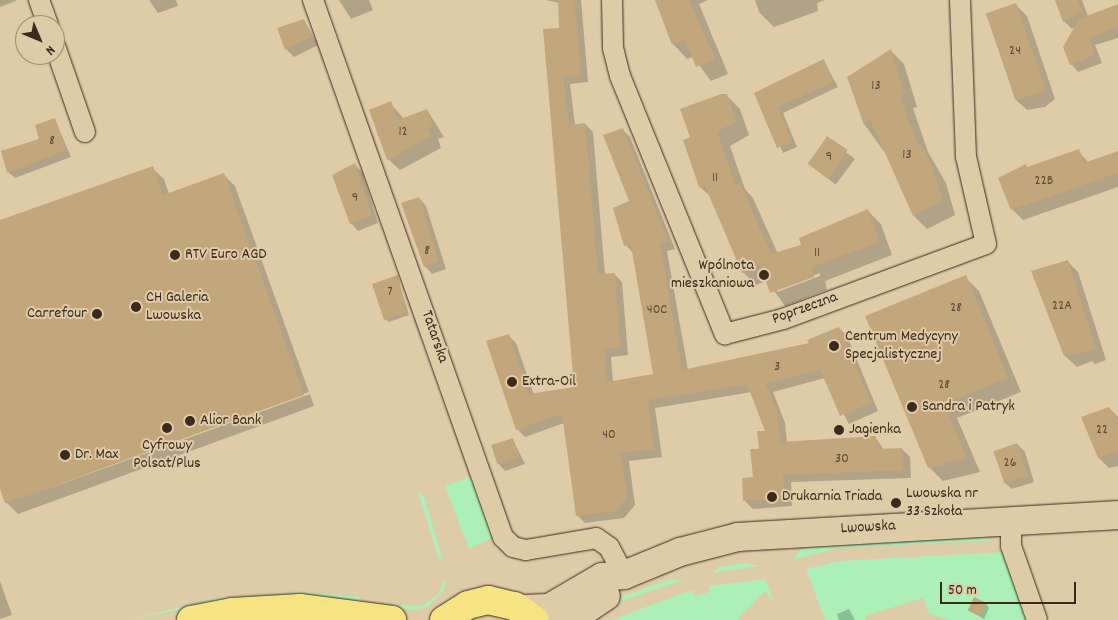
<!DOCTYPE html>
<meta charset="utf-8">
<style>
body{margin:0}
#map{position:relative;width:1118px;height:620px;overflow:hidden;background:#decca9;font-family:Dekko,sans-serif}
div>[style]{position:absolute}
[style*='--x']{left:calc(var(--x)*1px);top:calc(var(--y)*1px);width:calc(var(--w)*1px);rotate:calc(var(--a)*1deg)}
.green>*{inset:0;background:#acefb9}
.shadow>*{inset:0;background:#0003;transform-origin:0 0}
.building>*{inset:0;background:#c2a77c;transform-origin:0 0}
.roads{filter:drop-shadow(0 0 1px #3b2a1e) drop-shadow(0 0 1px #3b2a1e)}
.street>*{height:20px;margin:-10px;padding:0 10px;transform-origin:10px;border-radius:10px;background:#decca9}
.secondary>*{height:28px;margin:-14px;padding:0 14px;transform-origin:14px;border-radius:14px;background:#decca9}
.highway>*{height:28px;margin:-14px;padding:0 14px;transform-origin:14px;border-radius:14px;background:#f6e381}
.dots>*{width:14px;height:14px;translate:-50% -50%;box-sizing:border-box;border:2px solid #decca9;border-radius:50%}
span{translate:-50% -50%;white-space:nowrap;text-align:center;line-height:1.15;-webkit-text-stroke:4px #decca9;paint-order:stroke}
.number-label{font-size:14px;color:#5d4936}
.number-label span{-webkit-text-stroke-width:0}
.poi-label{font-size:16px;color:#3b2a1e}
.left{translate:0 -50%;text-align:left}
.right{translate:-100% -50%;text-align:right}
.street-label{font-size:16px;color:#3b2a1e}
.north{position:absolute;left:15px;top:15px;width:50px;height:50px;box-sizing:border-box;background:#decca9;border:1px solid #9d8b71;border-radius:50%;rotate:135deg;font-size:14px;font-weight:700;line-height:20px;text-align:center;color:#3b2a1e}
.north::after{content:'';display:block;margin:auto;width:18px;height:22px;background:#3b2a1e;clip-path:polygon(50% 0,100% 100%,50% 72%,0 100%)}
.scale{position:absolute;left:940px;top:582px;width:136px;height:22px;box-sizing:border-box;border:2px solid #3b2a1e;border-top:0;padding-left:6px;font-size:15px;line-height:18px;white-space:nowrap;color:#3b2a1e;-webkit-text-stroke:4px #decca9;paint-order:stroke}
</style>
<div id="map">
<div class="green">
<div style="clip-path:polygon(476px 475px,495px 536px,469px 549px,445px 486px)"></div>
<div style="clip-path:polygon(418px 492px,424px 496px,442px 558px,439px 559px)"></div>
<div style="clip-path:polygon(983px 537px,995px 540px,837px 548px,793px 560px,800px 550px,813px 545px)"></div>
<div style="clip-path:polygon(1004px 552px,1029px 620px,950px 620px,929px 614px,923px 598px,865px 616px,866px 620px,825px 620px,806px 569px,839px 561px)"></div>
<div style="clip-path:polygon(745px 563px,760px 566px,712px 573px,720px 567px)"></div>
<div style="clip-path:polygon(446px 576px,444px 590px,428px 607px,414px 610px,379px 604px,423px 606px,438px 594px)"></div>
<div style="clip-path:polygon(670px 579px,683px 580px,616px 603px,615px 599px)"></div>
<div style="clip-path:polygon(765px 579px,774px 602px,765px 591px,737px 620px,611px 620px,692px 590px,694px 596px,710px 592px,709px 586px)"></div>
<div style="clip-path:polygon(301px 592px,360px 597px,360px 601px,307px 596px,216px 602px,128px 620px,217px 598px)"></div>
</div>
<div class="shadow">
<div style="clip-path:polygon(0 0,16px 0,16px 1px,0 7px)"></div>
<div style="clip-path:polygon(149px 0,176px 0,178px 6px,158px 13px)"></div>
<div style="clip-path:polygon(339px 0,369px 0,373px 10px,351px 19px)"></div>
<div style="clip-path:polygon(546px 0,581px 0,588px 82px,570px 84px,575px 125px,585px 124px,593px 132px,605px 275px,614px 274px,622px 282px,628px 355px,611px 357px,613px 382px,654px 375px,633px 253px,626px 245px,630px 202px,622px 129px,630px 137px,675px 249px,667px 251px,688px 370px,811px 344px,839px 328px,847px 336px,878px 411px,849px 424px,825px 378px,773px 392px,785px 423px,787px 443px,875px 437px,884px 450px,902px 449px,910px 457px,911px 478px,791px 482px,792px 506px,753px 509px,745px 501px,767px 432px,752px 392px,655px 408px,662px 457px,629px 461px,635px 505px,624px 518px,585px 523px,577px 515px,564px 423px,525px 437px,517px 429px,508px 335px,516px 343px,534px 395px,575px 388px,561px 29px,559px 3px)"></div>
<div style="clip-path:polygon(656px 0,708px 0,699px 4px,728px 74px,711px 81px,693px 57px,687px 59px,673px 44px)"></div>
<div style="clip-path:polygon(755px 0,825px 0,817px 3px,818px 11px,774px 27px,759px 12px)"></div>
<div style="clip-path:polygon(1058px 0,1082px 0,1088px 16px,1118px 5px,1118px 38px,1095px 45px,1102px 63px,1078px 72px,1071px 64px,1076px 26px,1072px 29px,1064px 21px)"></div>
<div style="clip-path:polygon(1016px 5px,1027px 16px,1055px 99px,1045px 107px,1027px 110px,1015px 99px,990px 20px)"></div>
<div style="clip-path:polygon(304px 20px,318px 45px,294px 57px,286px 49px)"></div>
<div style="clip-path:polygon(891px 51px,904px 64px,917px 107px,913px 108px,928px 152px,946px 183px,955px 215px,927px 229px,914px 216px,890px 160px,865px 125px,848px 78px)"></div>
<div style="clip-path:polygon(824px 61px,838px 87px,783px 113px,797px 147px,783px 153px,756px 93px)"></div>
<div style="clip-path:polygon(evenodd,727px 96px,740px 109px,749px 135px,730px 146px,745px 189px,753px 198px,778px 254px,803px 246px,868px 211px,881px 224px,892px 255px,825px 281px,827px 290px,785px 306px,767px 281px,756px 285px,743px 272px,711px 197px,700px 187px,692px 138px,727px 96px,820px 273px,820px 276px,777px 292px,777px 290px,820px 273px)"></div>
<div style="clip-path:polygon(390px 103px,404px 119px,427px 110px,444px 137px,438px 139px,441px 148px,400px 170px,388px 159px,370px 110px)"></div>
<div style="clip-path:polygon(55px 120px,71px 157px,15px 178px,8px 172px)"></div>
<div style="left:827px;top:138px;width:35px;height:32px;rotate:37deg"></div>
<div style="clip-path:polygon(1078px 151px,1089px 163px,1118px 152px,1118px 187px,1023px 220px,1012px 209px,999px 178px)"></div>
<div style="clip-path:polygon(355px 165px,362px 172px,378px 223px,358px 231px,351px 223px)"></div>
<div style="clip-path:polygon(152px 168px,164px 179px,169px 194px,223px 174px,235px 186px,309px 392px,11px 502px,310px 394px,314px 406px,18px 514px,6px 502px,0 485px,0 222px)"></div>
<div style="clip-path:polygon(419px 198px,426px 206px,446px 269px,432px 274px,425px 266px)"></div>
<div style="clip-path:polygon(1067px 261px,1078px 272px,1106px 360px,1095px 364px,1092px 361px,1077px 367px,1065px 356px,1033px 271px)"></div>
<div style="clip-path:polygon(397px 277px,409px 315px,389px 322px,385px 319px)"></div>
<div style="clip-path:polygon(965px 277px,979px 291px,1021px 392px,957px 418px,980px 472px,943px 481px,929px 467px)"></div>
<div style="clip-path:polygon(1109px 408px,1118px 417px,1118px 466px,1109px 468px,1099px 458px)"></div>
<div style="clip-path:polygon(513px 440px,525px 464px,505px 471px,498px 463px)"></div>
<div style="clip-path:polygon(1017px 444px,1025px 452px,1034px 482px,1012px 489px,1004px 482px,995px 452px)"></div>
<div style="clip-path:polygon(0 581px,12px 615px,0 619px)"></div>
<div style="clip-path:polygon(986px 604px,989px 608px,984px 619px,969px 610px)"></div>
<div style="clip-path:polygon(849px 609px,855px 620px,839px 620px,837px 614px)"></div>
</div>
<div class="building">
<div style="clip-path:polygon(558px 0,574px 0,581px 75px,563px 76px,569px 125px,585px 123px,598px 274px,615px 273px,620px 347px,604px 349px,607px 382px,653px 374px,631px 245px,624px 246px,613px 208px,629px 201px,603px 135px,623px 128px,668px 241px,660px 243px,682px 370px,809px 343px,807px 340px,839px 327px,871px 403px,840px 416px,820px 369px,766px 384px,778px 414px,780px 442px,876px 436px,877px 449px,902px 448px,903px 470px,783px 475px,785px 498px,743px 501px,742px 478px,753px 477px,750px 449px,759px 449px,757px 431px,765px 431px,747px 384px,648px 400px,654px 449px,621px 453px,627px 497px,616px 511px,576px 516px,562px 414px,516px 430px,486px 341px,509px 334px,529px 394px,574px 387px,543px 29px,559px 28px)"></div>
<div style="clip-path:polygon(655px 0,689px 0,715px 59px,696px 67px,685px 40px,672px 45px)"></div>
<div style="clip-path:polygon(1055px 0,1078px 0,1083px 12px,1063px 22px)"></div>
<div style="left:1016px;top:3px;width:92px;height:32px;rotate:71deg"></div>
<div style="clip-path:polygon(1118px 4px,1118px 27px,1089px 38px,1095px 55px,1070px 65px,1063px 47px,1079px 19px)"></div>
<div style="clip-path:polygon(304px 19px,311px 37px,285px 50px,277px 28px)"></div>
<div style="clip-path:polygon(891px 49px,904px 93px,900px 95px,918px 146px,922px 144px,933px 168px,942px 201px,913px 216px,869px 117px,864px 125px,847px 77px)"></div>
<div style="clip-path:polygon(824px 59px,833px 82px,778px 107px,792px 142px,777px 148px,754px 93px)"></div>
<div style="clip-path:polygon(721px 94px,727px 94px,736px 121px,717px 132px,736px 185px,740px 183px,771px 254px,801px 245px,799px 238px,868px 209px,879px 242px,812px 267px,814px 277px,770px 293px,760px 265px,742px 273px,705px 186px,699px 187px,683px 140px,690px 137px,680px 109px)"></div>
<div style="clip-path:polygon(391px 101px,398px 120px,427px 109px,433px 126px,428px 128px,431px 136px,387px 160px,369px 110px)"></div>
<div style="clip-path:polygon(55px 118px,66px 150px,7px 173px,1px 151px,39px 139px,35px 125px)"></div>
<div style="left:827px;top:136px;width:25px;height:34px;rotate:34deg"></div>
<div style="clip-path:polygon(1079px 149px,1084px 163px,1118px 151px,1118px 173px,1011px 210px,998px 178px,1026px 164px,1027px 167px)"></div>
<div style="clip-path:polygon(355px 163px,372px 216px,350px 224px,332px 175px)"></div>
<div style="clip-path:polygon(153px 166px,163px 195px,224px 173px,304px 395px,5px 503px,0 489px,0 220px)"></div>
<div style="clip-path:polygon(419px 197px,439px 261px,424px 267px,401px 203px)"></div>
<div style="clip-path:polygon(1068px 260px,1096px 349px,1064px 356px,1031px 271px)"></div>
<div style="clip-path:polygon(398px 275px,406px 312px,384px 320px,372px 284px)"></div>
<div style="clip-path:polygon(966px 275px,1008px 378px,944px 404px,967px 458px,928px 468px,865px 316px)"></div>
<div style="clip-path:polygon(1109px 407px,1118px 421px,1118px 451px,1098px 458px,1081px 417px)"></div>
<div style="left:513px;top:438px;width:20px;height:23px;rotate:72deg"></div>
<div style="left:1017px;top:443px;width:34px;height:25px;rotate:71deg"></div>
<div style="left:974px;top:597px;width:14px;height:15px;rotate:25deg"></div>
</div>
<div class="roads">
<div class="street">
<div style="--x:39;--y:0;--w:27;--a:70"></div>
<div style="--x:313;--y:0;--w:570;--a:70.52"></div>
<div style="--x:503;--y:537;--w:14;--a:45"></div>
<div style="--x:513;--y:547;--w:13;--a:13"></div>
<div style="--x:526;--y:550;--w:71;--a:-9.7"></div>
<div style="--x:596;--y:538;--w:16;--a:35"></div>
<div style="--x:609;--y:547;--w:32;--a:62"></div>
<div style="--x:612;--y:0;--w:48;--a:88.8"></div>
<div style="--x:613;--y:48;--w:29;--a:76"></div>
<div style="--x:620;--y:76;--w:279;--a:67.9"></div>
<div style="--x:725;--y:334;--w:60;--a:-14.5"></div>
<div style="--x:783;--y:319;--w:216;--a:-20.3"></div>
<div style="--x:986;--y:244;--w:89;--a:-102.9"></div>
<div style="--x:966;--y:157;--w:157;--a:-92.2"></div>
<div style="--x:55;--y:46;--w:91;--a:70.8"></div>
<div style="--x:1011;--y:521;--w:25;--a:90"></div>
<div style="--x:1011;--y:546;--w:78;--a:70.6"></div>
</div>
<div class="secondary">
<div style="--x:521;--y:609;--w:28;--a:-2"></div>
<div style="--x:549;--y:608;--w:61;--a:-30.3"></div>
<div style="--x:602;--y:577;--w:22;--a:-5"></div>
<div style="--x:624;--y:575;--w:61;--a:-22.3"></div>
<div style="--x:680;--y:552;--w:60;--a:-14.5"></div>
<div style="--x:738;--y:537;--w:381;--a:-3.3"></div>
<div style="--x:570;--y:620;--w:43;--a:-33.7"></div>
</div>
<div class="highway">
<div style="--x:191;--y:620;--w:42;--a:-11"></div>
<div style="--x:232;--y:612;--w:68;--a:-3.4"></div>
<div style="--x:300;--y:608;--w:93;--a:7.4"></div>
<div style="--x:444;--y:620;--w:28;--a:-32"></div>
<div style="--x:468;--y:605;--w:21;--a:-14"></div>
<div style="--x:488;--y:600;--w:28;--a:13"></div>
<div style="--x:515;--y:606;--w:24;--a:36"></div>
</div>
</div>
<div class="dots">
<div style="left:175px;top:255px;background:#3b2a1e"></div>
<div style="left:764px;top:275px;background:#3b2a1e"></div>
<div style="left:136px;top:307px;background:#3b2a1e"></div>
<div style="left:97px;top:314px;background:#3b2a1e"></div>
<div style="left:834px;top:346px;background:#3b2a1e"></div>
<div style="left:512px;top:382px;background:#3b2a1e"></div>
<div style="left:912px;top:407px;background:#3b2a1e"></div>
<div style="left:190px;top:421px;background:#3b2a1e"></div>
<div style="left:167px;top:428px;background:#3b2a1e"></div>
<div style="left:839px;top:430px;background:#3b2a1e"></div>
<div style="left:65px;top:455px;background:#3b2a1e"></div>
<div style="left:772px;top:497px;background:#3b2a1e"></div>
<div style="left:896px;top:503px;background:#3b2a1e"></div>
</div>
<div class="number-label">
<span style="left:1015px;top:51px">24</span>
<span style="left:876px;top:86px">13</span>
<span style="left:403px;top:132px">12</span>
<span style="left:52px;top:141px">8</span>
<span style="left:907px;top:155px">13</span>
<span style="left:829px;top:157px">9</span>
<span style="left:715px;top:178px">11</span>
<span style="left:1044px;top:181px">22B</span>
<span style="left:355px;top:198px">9</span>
<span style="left:427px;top:251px">8</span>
<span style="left:817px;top:253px">11</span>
<span style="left:390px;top:292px">7</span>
<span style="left:1062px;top:306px">22A</span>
<span style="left:956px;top:308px">28</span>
<span style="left:657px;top:310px">40C</span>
<span style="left:777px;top:367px">3</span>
<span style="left:944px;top:385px">28</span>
<span style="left:1102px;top:430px">22</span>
<span style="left:609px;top:435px">40</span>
<span style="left:842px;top:459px">30</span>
<span style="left:1010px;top:463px">26</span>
</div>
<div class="poi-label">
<span class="left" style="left:185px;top:255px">RTV Euro AGD</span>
<span class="right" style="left:754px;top:275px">Wpólnota<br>mieszkaniowa</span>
<span class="left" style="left:146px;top:307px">CH Galeria<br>Lwowska</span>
<span class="right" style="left:87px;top:314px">Carrefour</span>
<span class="left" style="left:845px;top:346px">Centrum Medycyny<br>Specjalistycznej</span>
<span class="left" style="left:522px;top:382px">Extra-Oil</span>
<span class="left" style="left:922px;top:407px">Sandra i Patryk</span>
<span class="left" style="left:200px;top:421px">Alior Bank</span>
<span class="left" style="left:849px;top:430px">Jagienka</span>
<span style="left:167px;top:455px">Cyfrowy<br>Polsat/Plus</span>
<span class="left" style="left:75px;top:455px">Dr. Max</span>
<span class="left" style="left:906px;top:503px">Lwowska nr<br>33 Szkoła</span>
<span class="left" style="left:782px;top:497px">Drukarnia Triada</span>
</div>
<div class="street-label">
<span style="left:805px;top:309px;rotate:-20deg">Poprzeczna</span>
<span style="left:434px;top:337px;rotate:71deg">Tatarska</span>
<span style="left:868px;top:528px;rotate:-3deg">Lwowska</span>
</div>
<div class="north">N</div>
<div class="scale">50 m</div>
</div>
